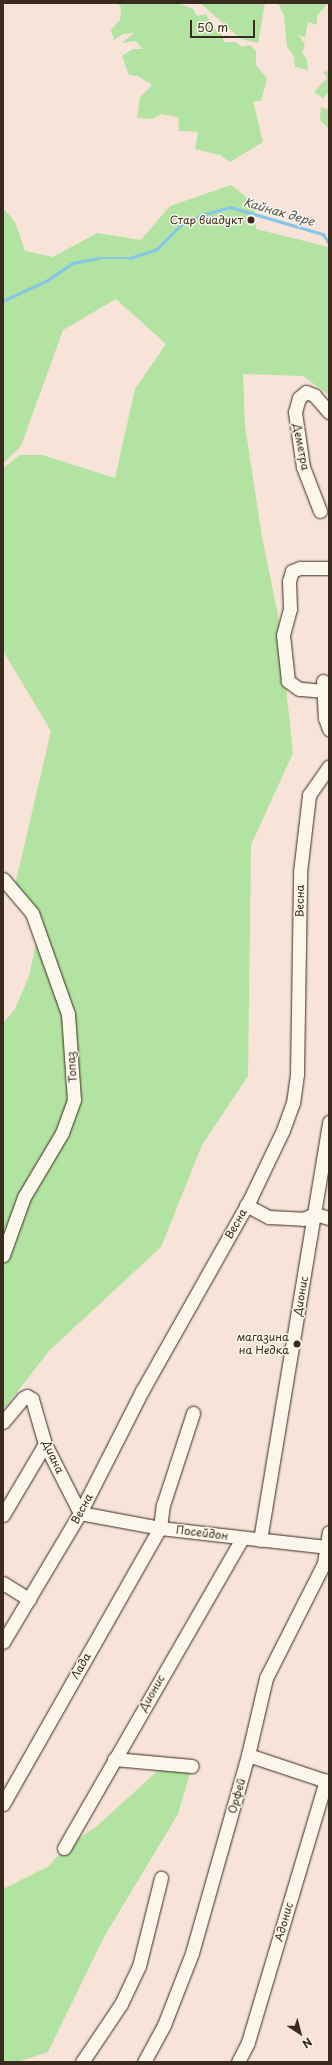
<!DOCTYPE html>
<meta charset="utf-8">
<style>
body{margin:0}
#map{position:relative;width:332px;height:2065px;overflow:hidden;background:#f7e3d7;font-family:"Playpen Sans",sans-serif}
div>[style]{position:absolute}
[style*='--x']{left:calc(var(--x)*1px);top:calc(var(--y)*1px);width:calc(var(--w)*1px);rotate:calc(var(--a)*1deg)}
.green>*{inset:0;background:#b2e3a2}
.stream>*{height:2.5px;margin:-1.25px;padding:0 1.25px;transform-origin:1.25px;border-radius:1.25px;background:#85c5e6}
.roads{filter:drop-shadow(0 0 1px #3b2a1e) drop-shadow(0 0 1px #3b2a1e)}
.minor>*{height:13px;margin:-6.5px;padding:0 6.5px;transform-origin:6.5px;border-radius:6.5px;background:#fbf7ec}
.dots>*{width:11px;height:11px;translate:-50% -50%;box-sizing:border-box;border:2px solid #fbf7ec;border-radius:50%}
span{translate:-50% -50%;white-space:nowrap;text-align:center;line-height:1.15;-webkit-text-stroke:3px #fbf7ec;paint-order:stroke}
.poi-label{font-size:11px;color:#3b2a1e}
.right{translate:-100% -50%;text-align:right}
.street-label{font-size:11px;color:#3b2a1e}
.water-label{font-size:12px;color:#51585a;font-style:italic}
.frame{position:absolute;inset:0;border:4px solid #3b2a1e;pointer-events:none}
.north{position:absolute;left:280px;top:2013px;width:40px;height:40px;-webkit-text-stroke:3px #fbf7ec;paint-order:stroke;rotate:144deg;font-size:11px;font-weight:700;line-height:16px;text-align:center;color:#3b2a1e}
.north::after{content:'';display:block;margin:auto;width:14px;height:18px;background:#3b2a1e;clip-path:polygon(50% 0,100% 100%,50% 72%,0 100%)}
.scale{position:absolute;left:190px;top:20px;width:65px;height:18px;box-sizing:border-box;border:2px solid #3b2a1e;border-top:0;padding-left:5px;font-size:12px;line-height:14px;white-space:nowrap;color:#3b2a1e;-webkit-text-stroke:3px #fbf7ec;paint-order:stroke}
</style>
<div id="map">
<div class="green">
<div style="clip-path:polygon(117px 3px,178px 3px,193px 9px,197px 16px,206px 14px,213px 28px,222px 35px,224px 42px,236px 42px,242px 47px,250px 45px,256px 51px,256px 65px,267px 79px,261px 101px,253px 101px,263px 142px,230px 162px,220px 155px,195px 149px,198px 132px,179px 131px,178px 117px,161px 114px,152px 119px,137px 118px,140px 97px,152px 85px,138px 76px,129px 75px,122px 56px,133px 49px,143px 49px,135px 41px,122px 43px,134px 33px,123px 34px,114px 40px,111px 30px,120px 20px,121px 7px)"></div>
<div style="clip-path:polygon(188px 3px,265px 3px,258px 43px,241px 39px,200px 3px)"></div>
<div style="clip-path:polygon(278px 3px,328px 3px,317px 16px,317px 25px,308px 22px,305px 38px,298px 34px,305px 45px,302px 52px,307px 60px,308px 70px,295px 67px,294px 56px,287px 47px,284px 16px)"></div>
<div style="clip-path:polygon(329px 71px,329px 92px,323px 98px,314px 92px,327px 78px,323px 72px)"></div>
<div style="clip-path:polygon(321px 107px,329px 110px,329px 129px,320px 120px)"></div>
<div style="clip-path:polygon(231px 185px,255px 204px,256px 229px,329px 247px,329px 395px,303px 376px,243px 374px,245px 426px,262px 537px,279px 620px,293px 753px,251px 845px,248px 1076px,202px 1145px,161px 1247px,49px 1351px,3px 1410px,3px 1023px,15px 1009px,29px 976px,39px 929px,15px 885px,51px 731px,3px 651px,3px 468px,20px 455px,42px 455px,115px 478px,135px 389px,166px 344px,116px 299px,63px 330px,21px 446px,3px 464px,3px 208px,15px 222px,25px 251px,53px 257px,97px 233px,141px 240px,170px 206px)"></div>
<div style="clip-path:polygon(165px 1764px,192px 1766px,178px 1814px,104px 1937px,48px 2052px,17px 2062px,3px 2062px,3px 1889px,49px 1866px,64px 1848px,97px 1826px)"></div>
</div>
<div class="stream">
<div style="--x:3;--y:301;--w:47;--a:-24.9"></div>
<div style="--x:46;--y:281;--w:32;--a:-34"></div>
<div style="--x:73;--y:263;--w:25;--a:-11"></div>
<div style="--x:98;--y:258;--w:32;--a:0"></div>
<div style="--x:130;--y:258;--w:28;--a:-18"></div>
<div style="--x:157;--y:249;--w:34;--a:-45"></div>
<div style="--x:181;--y:225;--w:22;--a:-27"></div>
<div style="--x:201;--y:215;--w:30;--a:-15"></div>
<div style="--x:230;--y:207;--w:97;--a:16.2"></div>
<div style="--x:323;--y:234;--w:11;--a:56"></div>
</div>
<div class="roads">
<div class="minor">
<div style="--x:320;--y:511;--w:47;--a:-111.1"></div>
<div style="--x:303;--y:467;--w:56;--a:-98.3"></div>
<div style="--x:295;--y:412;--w:15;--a:-74"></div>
<div style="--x:299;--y:398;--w:9;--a:-41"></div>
<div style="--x:306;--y:392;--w:9;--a:21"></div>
<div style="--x:314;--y:395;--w:23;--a:49"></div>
<div style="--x:323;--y:681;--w:37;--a:87"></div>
<div style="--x:325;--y:718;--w:12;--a:70"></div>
<div style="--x:324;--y:691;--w:25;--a:-175"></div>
<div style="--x:299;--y:689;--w:14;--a:-144"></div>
<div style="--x:288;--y:681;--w:46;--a:-96.2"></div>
<div style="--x:283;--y:635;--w:27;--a:-75"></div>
<div style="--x:290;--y:609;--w:28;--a:-92"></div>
<div style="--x:289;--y:581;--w:10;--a:-73"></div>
<div style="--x:292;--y:571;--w:9;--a:-21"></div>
<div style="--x:300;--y:568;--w:29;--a:0"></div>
<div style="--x:3;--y:879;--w:45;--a:49.5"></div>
<div style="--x:32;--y:913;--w:107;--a:70.4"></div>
<div style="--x:68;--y:1014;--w:86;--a:86"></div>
<div style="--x:74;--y:1100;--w:35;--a:110"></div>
<div style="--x:62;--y:1133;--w:74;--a:120.7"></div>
<div style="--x:24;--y:1197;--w:62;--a:109.9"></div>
<div style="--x:246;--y:1205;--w:26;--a:28"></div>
<div style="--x:269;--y:1217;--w:34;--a:3"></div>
<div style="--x:303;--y:1219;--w:13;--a:-23"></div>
<div style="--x:315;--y:1214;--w:15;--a:16"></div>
<div style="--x:3;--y:1422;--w:31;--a:-50"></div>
<div style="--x:23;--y:1398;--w:4;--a:-27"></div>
<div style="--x:27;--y:1396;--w:6;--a:31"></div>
<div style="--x:32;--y:1399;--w:47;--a:73.9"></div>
<div style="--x:45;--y:1444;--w:77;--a:63.1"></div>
<div style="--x:80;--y:1513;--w:81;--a:10.6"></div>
<div style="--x:160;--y:1528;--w:167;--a:6.5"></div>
<div style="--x:3;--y:1515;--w:82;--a:-59.4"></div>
<div style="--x:260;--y:1540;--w:424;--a:-80.6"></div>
<div style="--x:3;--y:1583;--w:31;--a:32"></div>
<div style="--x:3;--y:1642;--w:150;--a:-59.2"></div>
<div style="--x:80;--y:1513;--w:137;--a:-63.1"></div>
<div style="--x:142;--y:1391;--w:220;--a:-60.6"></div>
<div style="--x:250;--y:1199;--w:76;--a:-64.4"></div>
<div style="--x:283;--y:1130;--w:29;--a:-70"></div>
<div style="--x:293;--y:1103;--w:29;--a:-82"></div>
<div style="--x:297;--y:1074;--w:202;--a:-89.1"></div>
<div style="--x:300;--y:872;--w:78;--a:-83.3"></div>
<div style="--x:309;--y:795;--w:35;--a:-55"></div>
<div style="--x:248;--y:1755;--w:85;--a:18.4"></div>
<div style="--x:114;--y:1759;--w:78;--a:5.1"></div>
<div style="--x:3;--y:1804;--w:318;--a:-60.4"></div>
<div style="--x:160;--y:1528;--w:23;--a:-83"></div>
<div style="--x:163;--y:1505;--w:97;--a:-71.9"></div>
<div style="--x:64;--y:1848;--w:357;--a:-60.1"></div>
<div style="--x:82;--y:2062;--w:70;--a:-56.1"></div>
<div style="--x:121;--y:2004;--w:42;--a:-64.7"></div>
<div style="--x:139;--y:1966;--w:91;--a:-76"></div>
<div style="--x:144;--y:2062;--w:42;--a:-61.6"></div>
<div style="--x:164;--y:2025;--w:77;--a:-68.7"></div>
<div style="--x:192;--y:1953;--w:206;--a:-74.2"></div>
<div style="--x:248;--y:1755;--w:79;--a:-76.8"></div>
<div style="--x:266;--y:1678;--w:129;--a:-63.2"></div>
<div style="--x:324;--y:1563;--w:31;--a:-81"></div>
<div style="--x:238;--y:2062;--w:22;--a:-63"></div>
<div style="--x:248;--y:2042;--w:273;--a:-73.4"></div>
</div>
</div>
<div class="dots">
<div style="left:251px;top:220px;background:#3b2a1e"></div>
<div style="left:297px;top:1344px;background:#3b2a1e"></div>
</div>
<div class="poi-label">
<span class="right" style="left:243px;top:220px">Стар виадукт</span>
<span class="right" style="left:289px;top:1344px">магазина<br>на Недка</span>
</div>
<div class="street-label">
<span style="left:301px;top:447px;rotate:79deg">Деметра</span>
<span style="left:300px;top:901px;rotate:-89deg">Весна</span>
<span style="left:72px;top:1067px;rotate:-94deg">Топаз</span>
<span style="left:236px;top:1224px;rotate:-61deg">Весна</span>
<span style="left:301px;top:1296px;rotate:-80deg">Дионис</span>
<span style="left:53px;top:1457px;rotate:65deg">Диана</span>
<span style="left:82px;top:1509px;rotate:-62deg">Весна</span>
<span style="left:202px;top:1533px;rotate:7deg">Посейдон</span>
<span style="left:81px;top:1666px;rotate:-60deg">Лада</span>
<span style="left:152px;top:1693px;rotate:-60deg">Дионис</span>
<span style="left:237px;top:1796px;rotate:-74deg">Орфей</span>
<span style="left:284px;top:1922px;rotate:-74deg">Адонис</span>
</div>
<div class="water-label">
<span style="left:279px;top:212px;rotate:16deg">Кайнак дере</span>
</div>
<div class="frame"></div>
<div class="north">N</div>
<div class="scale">50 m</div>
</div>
